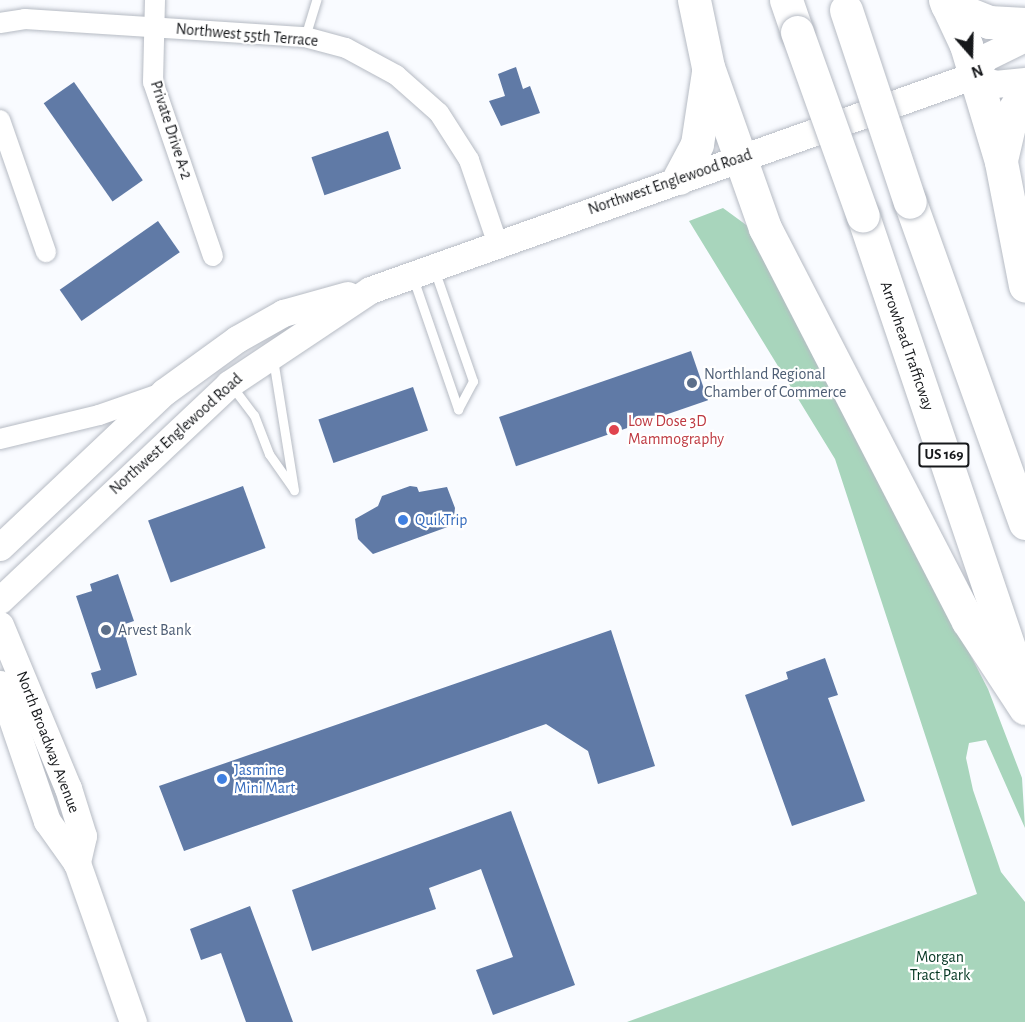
<!DOCTYPE html>
<style>
body{margin:0}
#map{position:relative;width:1025px;height:1022px;overflow:hidden;background:#f9fbff;font-family:"Alegreya Sans",sans-serif}
div>[style]{position:absolute}
[style*='--x']{left:calc(var(--x)*1px);top:calc(var(--y)*1px);width:calc(var(--w)*1px);rotate:calc(var(--a)*1deg)}
.green>*{inset:0;background:#a8d5bc}
.building>*{inset:0;background:#607aa6;transform-origin:0 0}
.roads{filter:drop-shadow(0 0 2px #b6bbc4) drop-shadow(0 0 2px #b6bbc4)}
.lane>*{height:9px;margin:-4.5px;padding:0 4.5px;transform-origin:4.5px;border-radius:4.5px;background:#fff}
.street>*{height:20px;margin:-10px;padding:0 10px;transform-origin:10px;border-radius:10px;background:#fff}
.secondary>*{height:27px;margin:-13.5px;padding:0 13.5px;transform-origin:13.5px;border-radius:13.5px;background:#fff}
.highway>*{height:33px;margin:-16.5px;padding:0 16.5px;transform-origin:16.5px;border-radius:16.5px;background:#fff}
.bridges{filter:drop-shadow(0 0 2px #b6bbc4) drop-shadow(0 0 2px #b6bbc4)}
.highway-bridge>*{height:33px;margin:-16.5px;padding:0 16.5px;transform-origin:16.5px;border-radius:16.5px;background:#fff}
.dots>*{width:16px;height:16px;translate:-50% -50%;box-sizing:border-box;border:3px solid #fff;border-radius:50%}
span{translate:-50% -50%;white-space:nowrap;text-align:center;line-height:1.15;-webkit-text-stroke:4.5px #fff;paint-order:stroke}
.shield-label span{padding:2px 4px;background:#fff;border:2px solid;border-radius:4px;-webkit-text-stroke-width:0}
.shield-label{font-size:15px;color:#16181b;font-weight:700}
.street-label{font-size:16px;color:#16181b}
.service-label{font-size:16px;color:#4e5e75}
.left{translate:0 -50%;text-align:left}
.health-label{font-size:16px;color:#be3a42}
.shop-label{font-size:16px;color:#366cbe}
.park-label{font-size:16px;color:#043622}
.north{position:absolute;left:941px;top:24px;width:60px;height:60px;-webkit-text-stroke:4px #fff;paint-order:stroke;rotate:160deg;font-size:16px;font-weight:700;line-height:24px;text-align:center;color:#16181b}
.north::after{content:'';display:block;margin:auto;width:21px;height:27px;background:#16181b;clip-path:polygon(50% 0,100% 100%,50% 72%,0 100%)}
</style>
<div id="map">
<div class="green">
<div style="clip-path:polygon(723px 208px,749px 227px,988px 689px,1022px 778px,1025px 828px,986px 740px,969px 743px,966px 758px,973px 790px,1001px 872px,1025px 902px,1025px 1022px,627px 1022px,977px 894px,835px 459px,689px 221px)"></div>
</div>
<div class="building">
<div style="clip-path:polygon(516px 67px,523px 89px,530px 86px,540px 113px,501px 126px,489px 101px,505px 96px,498px 74px)"></div>
<div style="left:74px;top:82px;width:120px;height:37px;rotate:55deg"></div>
<div style="left:388px;top:131px;width:40px;height:81px;rotate:71deg"></div>
<div style="left:158px;top:221px;width:38px;height:120px;rotate:55deg"></div>
<div style="left:691px;top:351px;width:52px;height:203px;rotate:71deg"></div>
<div style="left:413px;top:387px;width:46px;height:100px;rotate:71deg"></div>
<div style="left:243px;top:486px;width:66px;height:101px;rotate:70deg"></div>
<div style="clip-path:polygon(410px 486px,417px 487px,419px 492px,447px 487px,455px 508px,453px 525px,373px 554px,358px 539px,355px 519px,378px 506px,382px 496px)"></div>
<div style="clip-path:polygon(118px 574px,134px 621px,122px 625px,137px 675px,96px 689px,91px 673px,101px 670px,76px 596px,92px 591px,90px 584px)"></div>
<div style="clip-path:polygon(611px 630px,655px 766px,598px 784px,588px 751px,546px 724px,184px 851px,159px 786px)"></div>
<div style="clip-path:polygon(825px 658px,838px 695px,828px 698px,865px 801px,792px 826px,745px 695px,788px 679px,786px 672px)"></div>
<div style="clip-path:polygon(511px 811px,575px 985px,493px 1015px,476px 970px,513px 957px,481px 869px,429px 888px,436px 909px,312px 951px,292px 890px)"></div>
<div style="clip-path:polygon(250px 906px,293px 1022px,246px 1022px,221px 953px,201px 960px,190px 929px)"></div>
</div>
<div class="roads">
<div class="lane">
<div style="--x:305;--y:37;--w:39;--a:-73"></div>
<div style="--x:434;--y:269;--w:119;--a:70.8"></div>
<div style="--x:473;--y:381;--w:32;--a:118"></div>
<div style="--x:413;--y:278;--w:139;--a:71"></div>
<div style="--x:273;--y:359;--w:133;--a:80.9"></div>
<div style="--x:231;--y:385;--w:38;--a:53"></div>
<div style="--x:254;--y:415;--w:42;--a:69"></div>
<div style="--x:269;--y:454;--w:42;--a:54.8"></div>
</div>
<div class="street">
<div style="--x:155;--y:0;--w:82;--a:91.4"></div>
<div style="--x:153;--y:82;--w:184;--a:71"></div>
<div style="--x:0;--y:23;--w:25;--a:-9"></div>
<div style="--x:25;--y:19;--w:281;--a:3.7"></div>
<div style="--x:305;--y:37;--w:42;--a:15"></div>
<div style="--x:346;--y:48;--w:57;--a:28.4"></div>
<div style="--x:396;--y:75;--w:57;--a:41.5"></div>
<div style="--x:439;--y:113;--w:56;--a:57.4"></div>
<div style="--x:469;--y:160;--w:87;--a:71.1"></div>
<div style="--x:0;--y:120;--w:140;--a:70.8"></div>
<div style="--x:0;--y:439;--w:102;--a:-13.6"></div>
<div style="--x:99;--y:415;--w:60;--a:-19.3"></div>
</div>
<div class="secondary">
<div style="--x:972;--y:76;--w:24;--a:19"></div>
<div style="--x:995;--y:84;--w:30;--a:-6"></div>
<div style="--x:0;--y:547;--w:226;--a:-43.4"></div>
<div style="--x:164;--y:392;--w:90;--a:-36"></div>
<div style="--x:237;--y:339;--w:53;--a:-29.5"></div>
<div style="--x:283;--y:313;--w:67;--a:-15.5"></div>
<div style="--x:0;--y:600;--w:315;--a:-43.3"></div>
<div style="--x:229;--y:384;--w:169;--a:-33.7"></div>
<div style="--x:370;--y:290;--w:639;--a:-19.57"></div>
<div style="--x:972;--y:76;--w:24;--a:-54"></div>
<div style="--x:986;--y:57;--w:43;--a:-26"></div>
<div style="--x:0;--y:625;--w:177;--a:67.4"></div>
<div style="--x:68;--y:788;--w:50;--a:72.6"></div>
<div style="--x:83;--y:836;--w:28;--a:103"></div>
<div style="--x:0;--y:684;--w:145;--a:71.1"></div>
<div style="--x:47;--y:821;--w:52;--a:54.5"></div>
<div style="--x:77;--y:863;--w:169;--a:70.6"></div>
</div>
<div class="highway">
<div style="--x:694;--y:0;--w:68;--a:78.2"></div>
<div style="--x:708;--y:67;--w:171;--a:70.5"></div>
<div style="--x:765;--y:228;--w:442;--a:62.7"></div>
<div style="--x:968;--y:621;--w:104;--a:56.8"></div>
<div style="--x:786;--y:0;--w:34;--a:71"></div>
<div style="--x:945;--y:0;--w:50;--a:65"></div>
<div style="--x:966;--y:45;--w:122;--a:73.3"></div>
<div style="--x:1001;--y:162;--w:126;--a:79"></div>
<div style="--x:947;--y:5;--w:45;--a:22"></div>
<div style="--x:989;--y:22;--w:36;--a:3"></div>
<div style="--x:1001;--y:160;--w:48;--a:-76.8"></div>
<div style="--x:1012;--y:113;--w:25;--a:-58"></div>
<div style="--x:679;--y:178;--w:38;--a:-62"></div>
<div style="--x:697;--y:144;--w:73;--a:-81.3"></div>
<div style="--x:910;--y:202;--w:341;--a:70.3"></div>
<div style="--x:863;--y:216;--w:487;--a:71.3"></div>
</div>
</div>
<div class="bridges">
<div class="highway-bridge">
<div style="--x:846;--y:10;--w:202;--a:71.6"></div>
<div style="--x:797;--y:32;--w:195;--a:70.3"></div>
</div>
</div>
<div class="dots">
<div style="left:692px;top:383px;background:#5c6f8a"></div>
<div style="left:614px;top:430px;background:#e0444e"></div>
<div style="left:403px;top:520px;background:#3f7fe0"></div>
<div style="left:106px;top:630px;background:#5c6f8a"></div>
<div style="left:222px;top:779px;background:#3f7fe0"></div>
</div>
<div class="shield-label">
<span style="left:944px;top:455px">US 169</span>
</div>
<div class="street-label">
<span style="left:247px;top:35px;rotate:5deg">Northwest 55th Terrace</span>
<span style="left:171px;top:130px;rotate:72deg">Private Drive A-2</span>
<span style="left:670px;top:182px;rotate:-19deg">Northwest Englewood Road</span>
<span style="left:907px;top:346px;rotate:71deg">Arrowhead Trafficway</span>
<span style="left:176px;top:434px;rotate:-42deg">Northwest Englewood Road</span>
<span style="left:48px;top:742px;rotate:69deg">North Broadway Avenue</span>
</div>
<div class="service-label">
<span class="left" style="left:704px;top:383px">Northland Regional<br>Chamber of Commerce</span>
<span class="left" style="left:118px;top:630px">Arvest Bank</span>
</div>
<div class="health-label">
<span class="left" style="left:628px;top:430px">Low Dose 3D<br>Mammography</span>
</div>
<div class="shop-label">
<span class="left" style="left:415px;top:520px">QuikTrip</span>
<span class="left" style="left:234px;top:779px">Jasmine<br>Mini Mart</span>
</div>
<div class="park-label">
<span style="left:940px;top:966px">Morgan<br>Tract Park</span>
</div>
<div class="north">N</div>
</div>
